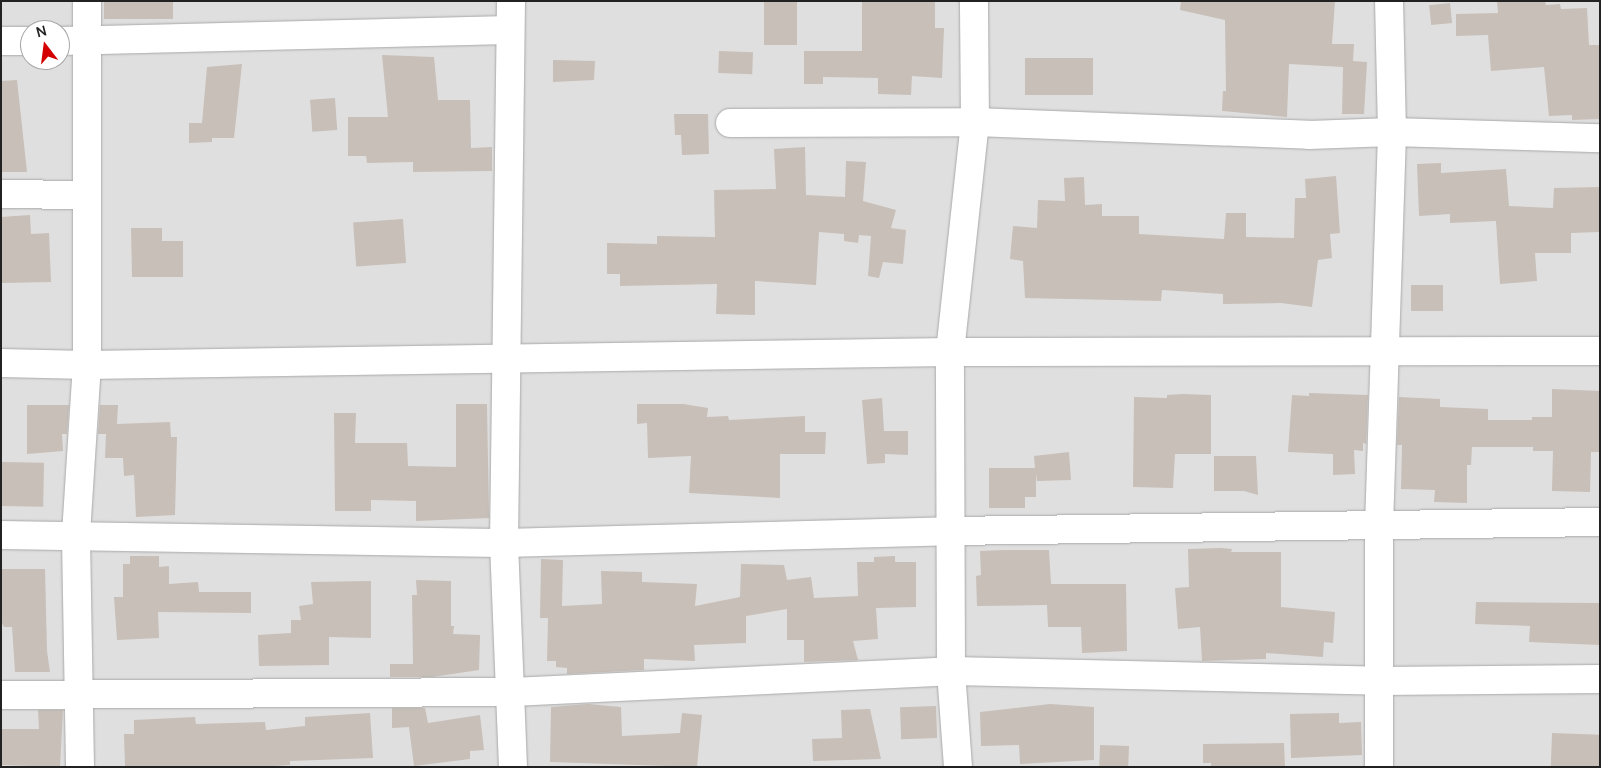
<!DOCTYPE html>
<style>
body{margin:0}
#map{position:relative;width:1601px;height:768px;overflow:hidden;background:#f2efe9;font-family:Manrope,sans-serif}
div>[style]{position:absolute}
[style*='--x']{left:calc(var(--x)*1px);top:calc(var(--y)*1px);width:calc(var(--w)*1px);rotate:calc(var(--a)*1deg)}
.residential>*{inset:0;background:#e0dfdf}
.building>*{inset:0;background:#c7bfb8;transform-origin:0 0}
.roads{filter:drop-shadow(0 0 1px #a9a9a9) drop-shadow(0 0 1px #a9a9a9)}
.minor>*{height:28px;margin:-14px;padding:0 14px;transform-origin:14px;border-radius:14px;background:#fff}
span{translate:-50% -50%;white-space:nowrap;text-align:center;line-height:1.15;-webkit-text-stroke:4.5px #fff;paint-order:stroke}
.frame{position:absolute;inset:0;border:2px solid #222;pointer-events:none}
.north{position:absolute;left:20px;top:20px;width:50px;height:50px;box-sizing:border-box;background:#fff;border:1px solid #a7a7a7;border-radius:50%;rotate:345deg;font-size:14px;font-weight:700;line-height:20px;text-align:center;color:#222}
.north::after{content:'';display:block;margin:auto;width:18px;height:22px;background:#d40000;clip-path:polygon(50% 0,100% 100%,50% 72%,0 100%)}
</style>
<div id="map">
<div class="residential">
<div style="clip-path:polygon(evenodd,1px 1px,1600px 1px,1600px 767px,1px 767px,1px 1px,30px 30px,60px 30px,60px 60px,30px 60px,30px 30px)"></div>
</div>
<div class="building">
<div style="left:104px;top:1px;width:69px;height:18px"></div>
<div style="left:764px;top:1px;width:33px;height:44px"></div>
<div style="clip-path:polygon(862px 1px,935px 1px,935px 28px,944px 28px,942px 78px,912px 76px,911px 95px,878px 94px,878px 78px,823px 77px,823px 84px,804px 84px,804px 51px,862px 51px)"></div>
<div style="clip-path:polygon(1181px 1px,1335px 1px,1332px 44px,1354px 44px,1353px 61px,1367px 62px,1364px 114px,1342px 114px,1343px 67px,1289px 64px,1287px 117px,1222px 111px,1223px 91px,1226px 91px,1225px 20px,1180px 10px)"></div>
<div style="clip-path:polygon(1497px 1px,1545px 1px,1546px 5px,1560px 4px,1561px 9px,1587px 8px,1589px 45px,1600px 45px,1600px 119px,1572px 120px,1572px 115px,1549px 116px,1544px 67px,1491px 71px,1488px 35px,1456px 36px,1456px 14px,1498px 13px)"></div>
<div style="left:1450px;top:3px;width:20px;height:21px;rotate:84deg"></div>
<div style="left:719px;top:51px;width:34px;height:22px;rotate:2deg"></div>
<div style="clip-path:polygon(382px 55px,434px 57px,438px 100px,470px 100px,471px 148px,492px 147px,492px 171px,413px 172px,413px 162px,367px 163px,366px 156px,348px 156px,348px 117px,388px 117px)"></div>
<div style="left:1025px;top:58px;width:68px;height:37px"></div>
<div style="clip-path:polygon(553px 60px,595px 61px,594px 80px,553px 82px)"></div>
<div style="clip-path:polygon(242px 64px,234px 138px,212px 138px,212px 142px,189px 143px,189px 123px,202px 123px,207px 67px)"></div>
<div style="clip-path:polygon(17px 80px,27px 172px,1px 172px,1px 81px)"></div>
<div style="left:335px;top:98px;width:32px;height:25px;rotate:86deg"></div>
<div style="clip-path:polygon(674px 114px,708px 114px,709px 154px,682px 155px,681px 135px,675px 135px)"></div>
<div style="clip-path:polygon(805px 147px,806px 195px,845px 197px,846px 161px,866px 162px,863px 201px,896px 210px,891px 228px,906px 230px,903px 264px,883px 262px,879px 278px,868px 276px,871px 236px,859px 235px,858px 243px,844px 241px,844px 234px,819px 232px,816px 285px,755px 281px,755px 315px,716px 314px,717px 284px,620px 286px,620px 274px,607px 274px,607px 243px,657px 244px,657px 236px,715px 237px,714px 190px,776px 189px,774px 149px)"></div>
<div style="clip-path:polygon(1441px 163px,1441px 173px,1506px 169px,1509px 206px,1553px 208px,1554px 188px,1600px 187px,1600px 232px,1571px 233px,1571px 253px,1535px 253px,1537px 281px,1500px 284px,1496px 221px,1450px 223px,1450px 214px,1419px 216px,1417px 164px)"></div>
<div style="clip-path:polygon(1336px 176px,1340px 233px,1330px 234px,1332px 258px,1318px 260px,1312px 307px,1281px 303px,1223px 304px,1223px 294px,1162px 290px,1161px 301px,1025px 298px,1023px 261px,1010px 259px,1013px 226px,1037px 228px,1038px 200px,1065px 201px,1064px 178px,1084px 177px,1085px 205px,1102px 204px,1102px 216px,1139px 216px,1139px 234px,1224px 239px,1226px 213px,1246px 213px,1246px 237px,1294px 238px,1295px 198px,1306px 198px,1305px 179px)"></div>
<div style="clip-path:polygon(30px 215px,31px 234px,49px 233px,51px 282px,1px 283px,1px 217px)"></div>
<div style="left:403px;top:219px;width:44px;height:50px;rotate:86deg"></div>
<div style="clip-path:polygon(131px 228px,162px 228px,162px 241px,183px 241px,183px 277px,132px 277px)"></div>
<div style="left:1411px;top:285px;width:32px;height:26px"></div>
<div style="clip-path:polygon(1552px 389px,1600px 391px,1600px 452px,1591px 452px,1590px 492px,1552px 491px,1553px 451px,1533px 451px,1533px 447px,1472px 447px,1471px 465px,1467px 465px,1467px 503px,1434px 502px,1435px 490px,1401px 489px,1402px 445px,1397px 445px,1399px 397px,1440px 399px,1440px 407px,1488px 409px,1488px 420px,1532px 420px,1532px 417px,1552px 417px)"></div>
<div style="clip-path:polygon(1309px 393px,1368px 395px,1366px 444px,1363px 443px,1363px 451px,1354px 450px,1355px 474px,1333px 475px,1333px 454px,1288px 452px,1292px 395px,1309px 396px)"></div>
<div style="clip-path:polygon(1183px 394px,1211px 395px,1211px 454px,1175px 454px,1173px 488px,1133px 487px,1134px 397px,1167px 398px,1167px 395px)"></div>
<div style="clip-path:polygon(882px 398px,884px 431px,908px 431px,908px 455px,885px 454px,885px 463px,867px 464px,862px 400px)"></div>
<div style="clip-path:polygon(456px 404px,487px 404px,489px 518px,416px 521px,416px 501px,371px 500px,371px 511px,335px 511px,334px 413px,356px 413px,355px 443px,407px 443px,408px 466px,456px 467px)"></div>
<div style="clip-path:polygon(637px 404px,683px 404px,708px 408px,707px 417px,728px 416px,729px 420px,805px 416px,805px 432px,826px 432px,825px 454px,780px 454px,780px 498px,689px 493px,691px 456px,648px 458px,647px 423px,637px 424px)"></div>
<div style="clip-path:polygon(27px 405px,69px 405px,67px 434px,62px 434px,63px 451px,27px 454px)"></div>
<div style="clip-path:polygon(100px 405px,118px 405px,117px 424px,170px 422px,171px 437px,177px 437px,175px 515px,136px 517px,134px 475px,124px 476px,123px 458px,105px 458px,106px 434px,98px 434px)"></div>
<div style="clip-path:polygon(1069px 452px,1071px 480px,1037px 481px,1036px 473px,1036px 497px,1025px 497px,1025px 508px,989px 508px,989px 468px,1035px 468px,1034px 456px)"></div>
<div style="clip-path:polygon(1214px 456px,1256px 456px,1258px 495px,1244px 491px,1214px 491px)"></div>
<div style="left:2px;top:462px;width:42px;height:44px;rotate:1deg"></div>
<div style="clip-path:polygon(1221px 548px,1232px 549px,1231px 552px,1281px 552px,1281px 607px,1335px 612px,1333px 643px,1324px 642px,1323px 657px,1266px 653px,1266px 659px,1202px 661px,1200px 627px,1178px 629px,1175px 588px,1189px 587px,1188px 549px)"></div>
<div style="clip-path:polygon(1004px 550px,1049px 550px,1051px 584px,1126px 584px,1127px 651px,1082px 653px,1081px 627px,1048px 627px,1047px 605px,977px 606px,976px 576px,981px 575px,980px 551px)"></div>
<div style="clip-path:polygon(130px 556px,159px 556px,159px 567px,169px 566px,169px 584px,198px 582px,199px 592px,251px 592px,251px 613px,158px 612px,159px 638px,117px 640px,114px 597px,123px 597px,123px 564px,130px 564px)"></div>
<div style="clip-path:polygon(895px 556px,895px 562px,916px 562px,916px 607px,876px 608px,878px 639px,853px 641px,858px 660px,804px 662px,804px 640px,787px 640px,787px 609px,746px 616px,746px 643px,694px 645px,695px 661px,644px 659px,644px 670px,567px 674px,567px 668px,556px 667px,556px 661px,547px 661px,548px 618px,540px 618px,541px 559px,563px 560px,562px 606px,602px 604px,601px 571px,642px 572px,642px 582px,697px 584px,695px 606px,740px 597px,741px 564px,784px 565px,787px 580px,811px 577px,814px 598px,858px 596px,857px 562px,874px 562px,874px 557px)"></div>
<div style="clip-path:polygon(1px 569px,45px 569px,47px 651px,50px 672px,15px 672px,12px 627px,4px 627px,1px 621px)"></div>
<div style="clip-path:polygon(416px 580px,451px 581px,451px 626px,454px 626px,453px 634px,480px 635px,479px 670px,432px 677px,390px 677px,390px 664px,413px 664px,412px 595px,417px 595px)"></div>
<div style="clip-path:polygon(371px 581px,371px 638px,329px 637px,329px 665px,259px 666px,258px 635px,291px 633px,291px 620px,301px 620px,299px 606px,313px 604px,311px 582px)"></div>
<div style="clip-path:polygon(1476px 602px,1600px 603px,1600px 645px,1529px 642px,1530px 626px,1475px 624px)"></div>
<div style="clip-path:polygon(588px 704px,621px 707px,622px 736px,680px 733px,682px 713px,702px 715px,697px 767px,550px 762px,551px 707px)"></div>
<div style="clip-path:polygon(1050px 704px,1094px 707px,1094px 760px,1020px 764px,1019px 745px,981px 746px,980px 712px)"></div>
<div style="left:936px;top:706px;width:32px;height:36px;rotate:88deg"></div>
<div style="clip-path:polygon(392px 708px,425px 708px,428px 723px,480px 715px,484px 750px,470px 751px,470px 759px,414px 766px,409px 727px,392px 728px)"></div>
<div style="clip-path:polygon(870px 709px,881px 759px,813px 761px,812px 739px,842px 738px,841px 710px)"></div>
<div style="clip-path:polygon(38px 710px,63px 710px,60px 767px,1px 765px,1px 729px,39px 729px)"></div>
<div style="clip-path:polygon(370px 713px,373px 758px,290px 761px,290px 765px,260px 767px,125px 767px,124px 734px,134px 734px,134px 720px,195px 717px,196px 724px,265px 722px,266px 730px,305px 726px,305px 717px)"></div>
<div style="clip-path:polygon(1339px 713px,1339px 723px,1361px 722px,1362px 755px,1291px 758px,1290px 714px)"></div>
<div style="left:1552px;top:733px;width:48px;height:34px;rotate:2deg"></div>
<div style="clip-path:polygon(1284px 743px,1285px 767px,1211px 767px,1211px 763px,1203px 763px,1203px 744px)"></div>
<div style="left:1100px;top:745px;width:29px;height:22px;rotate:2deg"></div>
</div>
<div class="roads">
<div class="minor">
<div style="--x:511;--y:1;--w:542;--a:90.74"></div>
<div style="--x:504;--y:543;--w:224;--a:87.7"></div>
<div style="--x:1;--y:41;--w:29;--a:0"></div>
<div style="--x:60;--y:41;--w:449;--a:-1.4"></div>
<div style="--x:730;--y:123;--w:245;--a:-0.2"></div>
<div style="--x:975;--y:122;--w:334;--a:2.2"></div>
<div style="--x:1309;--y:135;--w:83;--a:-2.1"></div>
<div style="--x:1392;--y:132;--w:208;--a:1.7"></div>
<div style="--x:1;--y:194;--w:85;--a:0.7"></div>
<div style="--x:1;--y:363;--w:86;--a:1.3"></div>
<div style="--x:87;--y:365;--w:863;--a:-0.86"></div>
<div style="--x:950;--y:352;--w:650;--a:-0.09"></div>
<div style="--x:1;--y:535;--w:503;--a:0.91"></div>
<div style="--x:504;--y:543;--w:445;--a:-1.5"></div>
<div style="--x:949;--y:531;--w:651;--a:-0.79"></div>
<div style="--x:1;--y:695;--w:511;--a:-0.34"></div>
<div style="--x:512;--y:692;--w:440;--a:-2.7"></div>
<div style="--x:951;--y:671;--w:429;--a:1.3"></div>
<div style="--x:1380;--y:681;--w:220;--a:-0.5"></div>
<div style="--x:80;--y:767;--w:233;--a:-91"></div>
<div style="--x:76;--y:534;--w:169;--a:-86.3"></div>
<div style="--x:87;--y:365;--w:364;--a:-90"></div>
<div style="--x:958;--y:767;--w:96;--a:-94.2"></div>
<div style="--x:951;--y:671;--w:319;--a:-90.2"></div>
<div style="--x:950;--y:352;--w:231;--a:-83.8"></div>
<div style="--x:975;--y:122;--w:121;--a:-90.5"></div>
<div style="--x:1379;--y:767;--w:241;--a:-90"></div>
<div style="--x:1379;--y:526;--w:394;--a:-88.1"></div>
<div style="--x:1392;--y:132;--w:131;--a:-91.3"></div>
</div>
</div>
<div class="frame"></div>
<div class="north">N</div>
</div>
